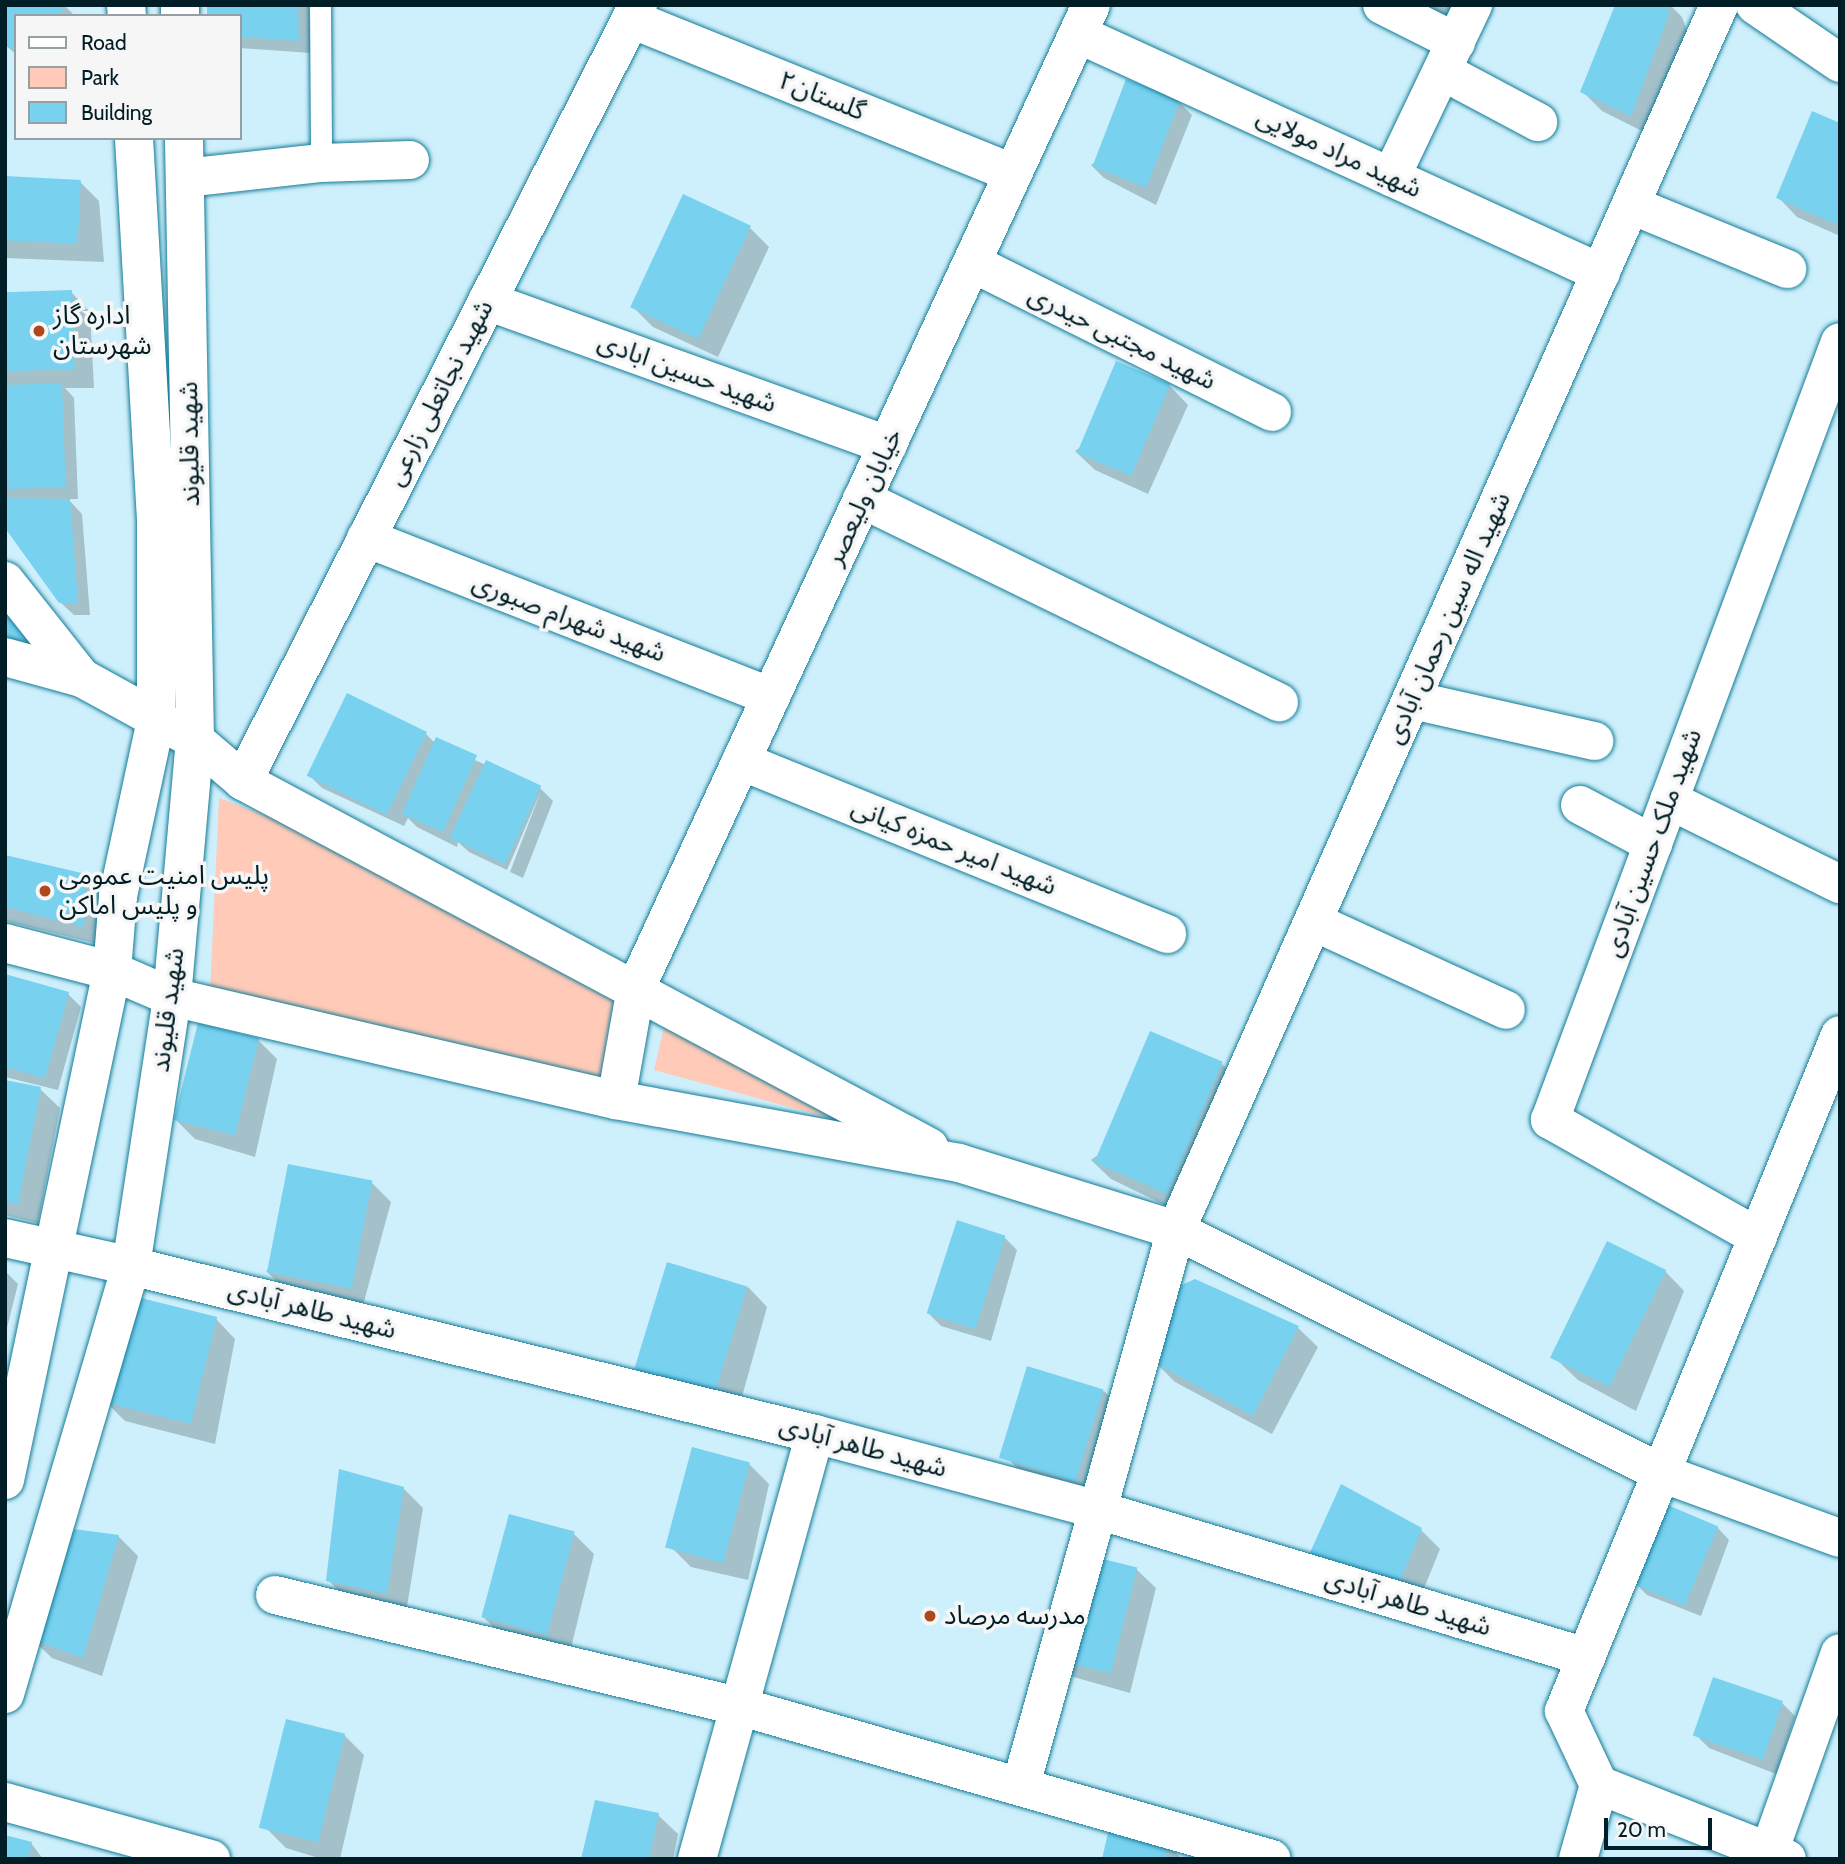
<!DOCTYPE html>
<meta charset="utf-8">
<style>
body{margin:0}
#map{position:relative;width:1845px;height:1864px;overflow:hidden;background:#cef0fc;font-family:Cabin,"Noto Sans Arabic",sans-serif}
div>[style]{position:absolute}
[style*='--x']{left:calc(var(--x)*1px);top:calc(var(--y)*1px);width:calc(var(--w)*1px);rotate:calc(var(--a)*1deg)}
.green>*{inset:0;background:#ffcbb8}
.shadow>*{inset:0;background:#0003}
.building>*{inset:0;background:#77d1ef;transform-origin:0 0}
.roads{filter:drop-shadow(0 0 2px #137c98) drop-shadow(0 0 2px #137c98)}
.lane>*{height:21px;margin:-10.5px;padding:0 10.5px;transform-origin:10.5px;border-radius:10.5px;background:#fff}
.street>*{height:38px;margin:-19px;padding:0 19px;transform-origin:19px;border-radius:19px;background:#fff}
.secondary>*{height:38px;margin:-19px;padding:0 19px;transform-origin:19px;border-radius:19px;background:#fff}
.dots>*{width:19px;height:19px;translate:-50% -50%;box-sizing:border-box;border:4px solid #f6f6f6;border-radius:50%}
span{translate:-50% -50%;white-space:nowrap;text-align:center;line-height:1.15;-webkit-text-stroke:7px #f6f6f6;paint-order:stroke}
.street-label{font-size:26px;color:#011e26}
.poi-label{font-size:26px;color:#011e26}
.left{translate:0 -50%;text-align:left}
.frame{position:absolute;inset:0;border:7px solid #011e26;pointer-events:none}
.legend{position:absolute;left:14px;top:14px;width:228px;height:126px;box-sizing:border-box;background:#f6f6f6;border:2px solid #94a0a3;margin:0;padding:9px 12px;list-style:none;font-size:21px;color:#011e26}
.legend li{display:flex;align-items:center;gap:14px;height:35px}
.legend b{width:35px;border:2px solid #94a0a3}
.scale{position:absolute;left:1604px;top:1818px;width:108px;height:32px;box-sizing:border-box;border:4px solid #011e26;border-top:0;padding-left:9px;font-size:21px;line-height:24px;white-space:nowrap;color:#011e26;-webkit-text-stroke:5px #f6f6f6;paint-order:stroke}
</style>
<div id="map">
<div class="green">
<div style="clip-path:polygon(219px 798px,300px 828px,618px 996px,603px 1086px,210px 993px)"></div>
<div style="clip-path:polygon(664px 1027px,867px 1128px,654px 1070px)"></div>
</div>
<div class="shadow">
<div style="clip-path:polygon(5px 5px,64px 5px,75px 16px,16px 16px,16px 54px,5px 45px)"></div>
<div style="clip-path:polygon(209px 5px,309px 5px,311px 53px,240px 48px,240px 16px)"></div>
<div style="clip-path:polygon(1381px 5px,1462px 5px,1450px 36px)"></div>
<div style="clip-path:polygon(1617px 5px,1670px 5px,1682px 17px,1688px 34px,1650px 135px,1602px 111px,1582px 91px)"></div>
<div style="clip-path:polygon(1179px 102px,1192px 115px,1156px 205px,1104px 178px,1091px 165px)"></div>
<div style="clip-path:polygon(1840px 125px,1840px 236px,1797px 217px,1778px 197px)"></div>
<div style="clip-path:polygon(5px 178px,80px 182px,99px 201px,104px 262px,5px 258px)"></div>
<div style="clip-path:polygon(750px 228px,769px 247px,718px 357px,653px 327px,634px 308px)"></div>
<div style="clip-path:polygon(71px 292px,90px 312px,94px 388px,65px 388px,74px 398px,78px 499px,68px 499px,82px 514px,90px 615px,74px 615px,60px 602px,5px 495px,5px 294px)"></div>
<div style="clip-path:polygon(1169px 385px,1188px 405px,1148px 494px,1095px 470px,1075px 451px)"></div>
<div style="clip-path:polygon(5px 598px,66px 670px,5px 653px)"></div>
<div style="clip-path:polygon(426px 734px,435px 743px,540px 788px,553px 801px,523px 878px,510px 872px,541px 791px,507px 870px,469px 852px,458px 842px,457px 847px,417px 827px,408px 818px,404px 826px,322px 788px,309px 775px)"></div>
<div style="clip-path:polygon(5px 857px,85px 876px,105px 896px,102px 945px,5px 921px)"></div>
<div style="clip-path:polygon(5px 977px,68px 994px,81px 1007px,58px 1090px,5px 1077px)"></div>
<div style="clip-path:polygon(258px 1040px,277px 1059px,255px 1157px,195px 1139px,176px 1120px)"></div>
<div style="clip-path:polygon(1222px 1064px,1241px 1083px,1181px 1213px,1111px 1179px,1091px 1160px)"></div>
<div style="clip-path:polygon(5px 1082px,40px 1089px,60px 1108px,38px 1223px,5px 1215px)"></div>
<div style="clip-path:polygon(371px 1182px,391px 1202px,362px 1309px,286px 1290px,266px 1271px)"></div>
<div style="clip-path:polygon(1004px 1237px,1017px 1250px,991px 1341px,941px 1326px,928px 1313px)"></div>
<div style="clip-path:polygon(5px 1271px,18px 1284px,5px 1336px)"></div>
<div style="clip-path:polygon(1665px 1271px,1684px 1291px,1636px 1411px,1578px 1380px,1558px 1361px)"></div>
<div style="clip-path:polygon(748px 1287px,767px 1307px,738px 1411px,657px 1389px,638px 1370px)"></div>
<div style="clip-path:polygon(216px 1319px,235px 1339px,215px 1444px,125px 1421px,105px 1401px)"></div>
<div style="clip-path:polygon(1298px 1328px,1318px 1347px,1272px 1434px,1175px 1382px,1155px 1362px)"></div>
<div style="clip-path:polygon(1104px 1391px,1123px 1410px,1101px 1498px,1027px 1478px,1007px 1458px)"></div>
<div style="clip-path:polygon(749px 1464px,769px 1484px,748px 1580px,691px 1567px,671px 1547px)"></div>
<div style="clip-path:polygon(403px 1488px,423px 1508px,406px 1613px,348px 1600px,328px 1580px)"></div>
<div style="clip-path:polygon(1717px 1527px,1729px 1540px,1701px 1616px,1647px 1595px,1634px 1582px)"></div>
<div style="clip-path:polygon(1421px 1530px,1440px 1549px,1418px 1603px,1330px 1576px)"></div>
<div style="clip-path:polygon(574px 1534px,594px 1554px,570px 1652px,503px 1636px,483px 1617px)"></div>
<div style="clip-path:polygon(118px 1536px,138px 1556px,102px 1676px,52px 1658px,32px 1639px)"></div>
<div style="clip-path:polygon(1136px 1569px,1156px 1588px,1130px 1693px,1070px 1676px,1050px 1657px)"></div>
<div style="clip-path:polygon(1782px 1703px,1795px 1716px,1776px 1774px,1709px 1748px,1696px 1735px)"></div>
<div style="clip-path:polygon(344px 1735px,364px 1755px,340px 1859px,322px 1859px,286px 1848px,266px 1828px)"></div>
<div style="clip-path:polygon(658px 1815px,678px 1834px,673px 1859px,583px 1859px)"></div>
<div style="clip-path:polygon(31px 1843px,43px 1859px,5px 1859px)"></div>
<div style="clip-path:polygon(1167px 1844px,1182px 1859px,1104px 1859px)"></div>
</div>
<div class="building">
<div style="clip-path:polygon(5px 5px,61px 5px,61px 16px,16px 16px,16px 53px,5px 44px)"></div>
<div style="clip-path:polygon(207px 5px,298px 5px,299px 41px,240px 37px,240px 16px,207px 16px)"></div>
<div style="clip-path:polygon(1615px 5px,1666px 5px,1669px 14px,1631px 116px,1580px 92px)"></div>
<div style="left:1126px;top:79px;width:58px;height:94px;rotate:21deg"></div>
<div style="clip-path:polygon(1812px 111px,1840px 123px,1840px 226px,1776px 198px)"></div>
<div style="left:5px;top:176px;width:76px;height:64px;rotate:3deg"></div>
<div style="left:683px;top:194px;width:75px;height:125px;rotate:25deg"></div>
<div style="left:72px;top:290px;width:79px;height:67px;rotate:88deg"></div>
<div style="left:1116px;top:361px;width:59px;height:100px;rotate:23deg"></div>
<div style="left:62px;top:383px;width:104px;height:57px;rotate:88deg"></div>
<div style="clip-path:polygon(5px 498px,70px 499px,78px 603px,59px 603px,5px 528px)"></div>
<div style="clip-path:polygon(5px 602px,45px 646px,5px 636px)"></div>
<div style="left:347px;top:693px;width:89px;height:92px;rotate:26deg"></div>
<div style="left:436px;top:737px;width:45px;height:84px;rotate:24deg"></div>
<div style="left:486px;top:760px;width:61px;height:86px;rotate:25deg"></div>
<div style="clip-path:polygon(5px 855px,86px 874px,83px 927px,5px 907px)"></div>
<div style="clip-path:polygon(5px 974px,69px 992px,45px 1078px,5px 1067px)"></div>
<div style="left:198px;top:1023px;width:63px;height:100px;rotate:14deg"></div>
<div style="left:1150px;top:1031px;width:79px;height:143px;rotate:23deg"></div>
<div style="clip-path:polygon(5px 1080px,41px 1087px,18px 1205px,5px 1201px)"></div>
<div style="left:288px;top:1164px;width:86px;height:110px;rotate:11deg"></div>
<div style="left:957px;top:1220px;width:51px;height:98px;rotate:18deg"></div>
<div style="left:1607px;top:1241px;width:66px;height:130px;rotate:26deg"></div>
<div style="left:667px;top:1262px;width:84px;height:112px;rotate:17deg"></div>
<div style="clip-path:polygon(1195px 1279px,1299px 1326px,1253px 1416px,1153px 1362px,1173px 1289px)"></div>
<div style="left:129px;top:1295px;width:91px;height:110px;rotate:14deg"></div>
<div style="left:1027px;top:1366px;width:80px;height:96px;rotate:17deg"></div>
<div style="left:692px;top:1447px;width:60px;height:104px;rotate:15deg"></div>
<div style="clip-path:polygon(339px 1469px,404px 1487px,387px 1594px,326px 1581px)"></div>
<div style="clip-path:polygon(1341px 1484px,1422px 1528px,1398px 1585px,1308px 1557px)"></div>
<div style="left:1663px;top:1503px;width:60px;height:86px;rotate:23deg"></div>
<div style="left:509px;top:1514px;width:68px;height:107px;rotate:15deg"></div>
<div style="clip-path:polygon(66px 1528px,119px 1535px,83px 1658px,30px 1639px)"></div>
<div style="left:1079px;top:1553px;width:60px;height:109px;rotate:14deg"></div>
<div style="left:1713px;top:1677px;width:74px;height:62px;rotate:19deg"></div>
<div style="left:286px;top:1719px;width:61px;height:112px;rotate:14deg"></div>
<div style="clip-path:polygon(595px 1800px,659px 1813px,649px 1859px,581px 1859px)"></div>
<div style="clip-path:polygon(1109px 1828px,1168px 1843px,1165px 1859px,1102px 1859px)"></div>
<div style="clip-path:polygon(5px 1835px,32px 1842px,28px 1859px,5px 1859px)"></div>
</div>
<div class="roads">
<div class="lane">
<div style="--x:320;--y:5;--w:158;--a:89.6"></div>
</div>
<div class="street">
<div style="--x:1382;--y:5;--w:83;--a:26.6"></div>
<div style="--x:631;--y:19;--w:412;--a:22"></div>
<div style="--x:1078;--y:34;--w:575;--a:24.56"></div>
<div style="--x:1442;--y:71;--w:109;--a:28"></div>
<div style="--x:1391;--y:177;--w:191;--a:-64.5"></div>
<div style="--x:185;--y:178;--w:137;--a:-6.3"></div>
<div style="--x:321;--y:163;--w:89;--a:-1.9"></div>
<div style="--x:1631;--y:205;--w:169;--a:22.3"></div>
<div style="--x:972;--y:263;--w:335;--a:26.4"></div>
<div style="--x:487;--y:301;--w:426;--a:19.8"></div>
<div style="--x:862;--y:499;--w:464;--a:26"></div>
<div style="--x:366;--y:538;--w:435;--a:21.4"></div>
<div style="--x:5;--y:581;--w:124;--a:51.6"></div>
<div style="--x:82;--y:678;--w:129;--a:28.8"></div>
<div style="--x:195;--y:740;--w:63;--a:40.5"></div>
<div style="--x:243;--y:781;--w:778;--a:28.08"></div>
<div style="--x:5;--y:657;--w:80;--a:15.3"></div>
<div style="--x:1412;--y:700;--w:187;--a:12.7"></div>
<div style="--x:741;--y:761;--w:460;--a:22.1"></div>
<div style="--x:243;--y:781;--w:871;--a:-63.02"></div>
<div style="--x:1669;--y:800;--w:191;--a:26.2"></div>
<div style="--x:1580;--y:805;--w:83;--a:28.1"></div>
<div style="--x:1314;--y:922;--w:211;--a:24.6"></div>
<div style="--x:5;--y:943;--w:111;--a:14.7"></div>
<div style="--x:172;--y:997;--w:456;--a:13.1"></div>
<div style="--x:616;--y:1100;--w:349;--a:10.4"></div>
<div style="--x:959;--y:1163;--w:227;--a:17.2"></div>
<div style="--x:1176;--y:1230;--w:542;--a:26.61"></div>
<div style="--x:1661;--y:1473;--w:190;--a:20"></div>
<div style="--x:616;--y:1100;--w:114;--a:-79.9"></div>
<div style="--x:636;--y:988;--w:1083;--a:-65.16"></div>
<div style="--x:1758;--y:1237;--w:239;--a:-150.6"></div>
<div style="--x:1550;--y:1120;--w:830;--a:-69.56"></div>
<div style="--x:131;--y:1266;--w:704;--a:13.8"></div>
<div style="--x:815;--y:1434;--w:293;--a:15"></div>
<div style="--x:1098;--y:1510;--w:510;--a:16.76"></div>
<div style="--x:275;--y:1595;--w:476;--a:13.5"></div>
<div style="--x:738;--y:1706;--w:555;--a:15.99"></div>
<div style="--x:1021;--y:1785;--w:576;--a:-74.4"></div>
<div style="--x:1176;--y:1230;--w:1340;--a:-66.09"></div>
<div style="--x:1599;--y:1785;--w:202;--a:21.5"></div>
<div style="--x:5;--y:1802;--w:214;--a:15.5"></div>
<div style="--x:1769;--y:1852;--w:211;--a:-70.4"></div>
<div style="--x:697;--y:1859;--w:441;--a:-74.5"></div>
<div style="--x:1578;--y:1859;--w:77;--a:-74.2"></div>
<div style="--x:1599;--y:1785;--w:82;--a:-115.3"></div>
<div style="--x:1564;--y:1711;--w:730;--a:-67.79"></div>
</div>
<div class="secondary">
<div style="--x:126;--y:5;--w:11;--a:85"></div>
<div style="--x:180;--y:5;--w:11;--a:90"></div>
<div style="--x:1755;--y:5;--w:103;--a:34.3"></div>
<div style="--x:112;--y:971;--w:65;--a:23.4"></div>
<div style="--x:5;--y:1238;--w:129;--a:12.5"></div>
<div style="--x:5;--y:1480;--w:520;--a:-78.13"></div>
<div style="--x:112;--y:971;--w:75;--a:-85.4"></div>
<div style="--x:118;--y:896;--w:180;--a:-77.8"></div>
<div style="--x:156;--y:720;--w:200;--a:-90"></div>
<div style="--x:156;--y:520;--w:383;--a:-93.3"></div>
<div style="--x:5;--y:1694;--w:446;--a:-73.6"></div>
<div style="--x:131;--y:1266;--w:272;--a:-81.3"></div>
<div style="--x:172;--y:997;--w:258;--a:-84.9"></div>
<div style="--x:195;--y:740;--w:602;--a:-91.05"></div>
</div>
</div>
<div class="dots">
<div style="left:39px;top:331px;background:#ad471c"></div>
<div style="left:45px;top:891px;background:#ad471c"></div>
<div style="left:930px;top:1616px;background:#ad471c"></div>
</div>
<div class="street-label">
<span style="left:822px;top:96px;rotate:22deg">گلستان۲</span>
<span style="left:1339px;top:153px;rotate:25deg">شهید مراد مولایی</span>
<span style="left:1122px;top:338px;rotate:26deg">شهید مجتبی حیدری</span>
<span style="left:687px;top:373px;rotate:20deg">شهید حسین ابادی</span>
<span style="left:440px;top:393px;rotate:-63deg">شهید نجاتعلی زارعی</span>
<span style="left:190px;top:444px;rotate:-91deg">شهید قلیوند</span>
<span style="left:864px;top:497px;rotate:-65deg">خیابان ولیعصر</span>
<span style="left:569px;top:618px;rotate:21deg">شهید شهرام صبوری</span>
<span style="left:1448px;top:618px;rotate:-66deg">شهید اله سین رحمان آبادی</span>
<span style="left:1653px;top:843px;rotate:-70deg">شهید ملک حسین آبادی</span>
<span style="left:954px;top:847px;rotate:22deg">شهید امیر حمزه کیانی</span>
<span style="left:168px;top:1010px;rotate:-83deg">شهید قلیوند</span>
<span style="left:312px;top:1310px;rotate:14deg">شهید طاهر آبادی</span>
<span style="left:863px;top:1447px;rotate:15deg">شهید طاهر آبادی</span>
<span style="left:1408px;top:1603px;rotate:17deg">شهید طاهر آبادی</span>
</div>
<div class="poi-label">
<span class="left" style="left:53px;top:331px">اداره گاز<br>شهرستان</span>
<span class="left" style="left:59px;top:891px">پلیس امنیت عمومی<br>و پلیس اماکن</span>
<span class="left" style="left:944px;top:1616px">مدرسه مرصاد</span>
</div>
<div class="frame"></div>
<ul class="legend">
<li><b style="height:9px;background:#fff"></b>Road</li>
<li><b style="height:19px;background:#ffcbb8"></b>Park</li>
<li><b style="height:19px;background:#77d1ef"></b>Building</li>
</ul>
<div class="scale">20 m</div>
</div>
